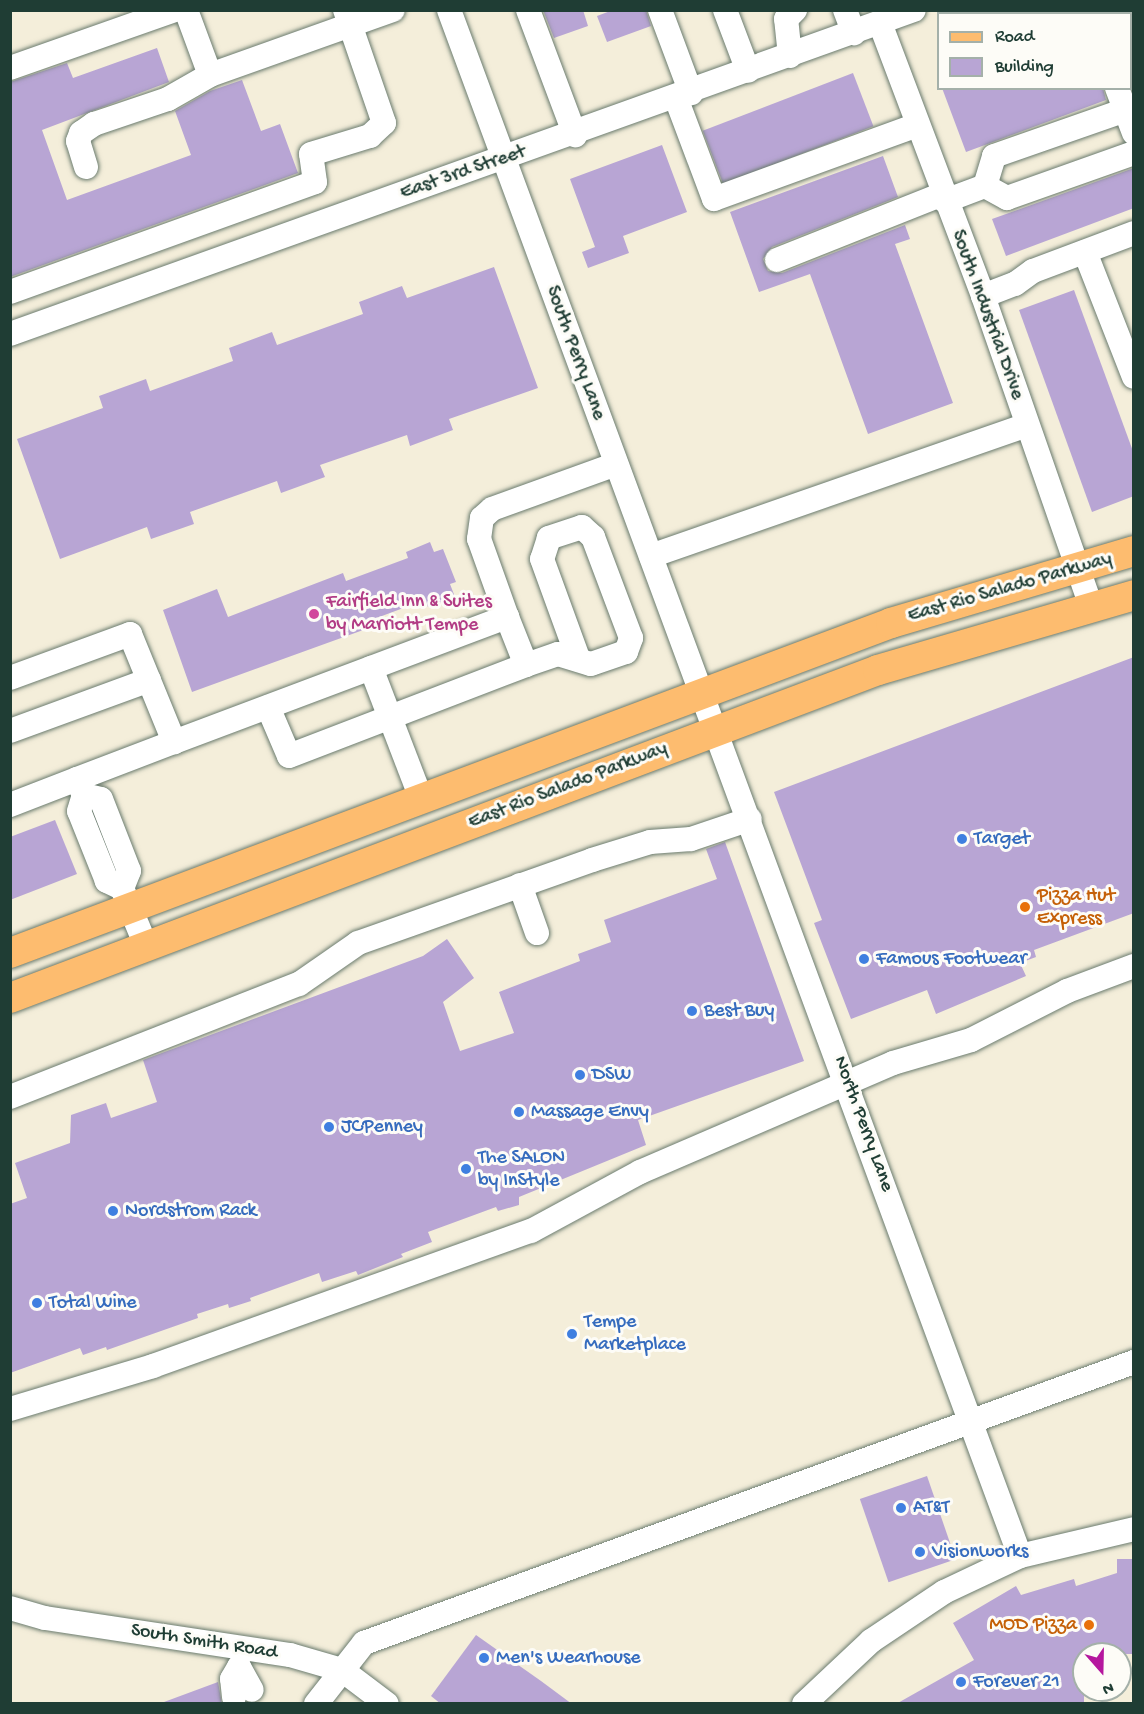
<!DOCTYPE html>
<style>
body{margin:0}
#map{position:relative;width:1144px;height:1714px;overflow:hidden;background:#f4eeda;font-family:"Gochi Hand",sans-serif}
div>[style]{position:absolute}
[style*='--x']{left:calc(var(--x)*1px);top:calc(var(--y)*1px);width:calc(var(--w)*1px);rotate:calc(var(--a)*1deg)}
.building>*{inset:0;background:#b8a5d4;transform-origin:0 0}
.roads{filter:drop-shadow(0 0 2px #6a7b6e) drop-shadow(0 0 2px #6a7b6e)}
.minor>*{height:24px;margin:-12px;padding:0 12px;transform-origin:12px;border-radius:12px;background:#fff}
.major>*{height:30px;margin:-15px;padding:0 15px;transform-origin:15px;border-radius:15px;background:#fdbc6f}
.dots>*{width:16px;height:16px;translate:-50% -50%;box-sizing:border-box;border:3px solid #fdfcf7;border-radius:50%}
span{translate:-50% -50%;white-space:nowrap;text-align:center;line-height:1.15;-webkit-text-stroke:6px #fdfcf7;paint-order:stroke}
.street-label{font-size:20px;color:#1f3d34}
.hotel-label{font-size:20px;color:#b23c85}
.left{translate:0 -50%;text-align:left}
.shop-label{font-size:20px;color:#366cbe}
.food-label{font-size:20px;color:#c56008}
.right{translate:-100% -50%;text-align:right}
.frame{position:absolute;inset:0;border:12px solid #1f3d34;pointer-events:none}
.legend{position:absolute;left:937px;top:12px;width:195px;height:78px;box-sizing:border-box;background:#fdfcf7;border:2px solid #a4b0a9;margin:0;padding:8px 10px;list-style:none;font-size:18px;color:#1f3d34}
.legend li{display:flex;align-items:center;gap:12px;height:30px}
.legend b{width:30px;border:2px solid #a4b0a9}
.north{position:absolute;left:1072px;top:1642px;width:60px;height:60px;box-sizing:border-box;background:#fdfcf7;border:2px solid #a4b0a9;border-radius:50%;rotate:160deg;font-size:16px;font-weight:700;line-height:24px;text-align:center;color:#1f3d34}
.north::after{content:'';display:block;margin:auto;width:21px;height:27px;background:#b5179e;clip-path:polygon(50% 0,100% 100%,50% 72%,0 100%)}
</style>
<div id="map">
<div class="building">
<div style="clip-path:polygon(543px 10px,583px 10px,588px 26px,554px 38px)"></div>
<div style="clip-path:polygon(613px 10px,646px 10px,651px 26px,607px 42px,597px 16px)"></div>
<div style="clip-path:polygon(157px 48px,169px 82px,42px 130px,67px 200px,191px 155px,175px 111px,210px 91px,242px 80px,261px 131px,280px 124px,298px 173px,10px 277px,10px 82px,67px 63px,73px 78px)"></div>
<div style="left:853px;top:73px;width:57px;height:161px;rotate:69deg"></div>
<div style="clip-path:polygon(942px 88px,1103px 88px,1106px 100px,966px 152px)"></div>
<div style="clip-path:polygon(662px 145px,687px 212px,623px 236px,629px 253px,588px 268px,582px 252px,595px 247px,570px 179px)"></div>
<div style="clip-path:polygon(883px 156px,898px 197px,772px 247px,763px 259px,768px 271px,782px 273px,905px 225px,910px 239px,895px 244px,953px 403px,868px 434px,810px 274px,759px 292px,730px 212px)"></div>
<div style="clip-path:polygon(1134px 168px,1134px 208px,1006px 256px,992px 219px)"></div>
<div style="clip-path:polygon(494px 267px,538px 388px,449px 419px,453px 430px,410px 446px,407px 435px,320px 465px,325px 477px,281px 493px,277px 481px,190px 512px,194px 524px,151px 539px,147px 527px,60px 559px,17px 439px,103px 408px,99px 396px,146px 379px,150px 391px,233px 361px,229px 348px,272px 332px,277px 345px,363px 314px,359px 302px,402px 286px,407px 298px)"></div>
<div style="clip-path:polygon(1074px 290px,1134px 454px,1134px 496px,1092px 512px,1019px 310px)"></div>
<div style="clip-path:polygon(430px 542px,434px 552px,443px 549px,456px 582px,450px 584px,455px 597px,428px 607px,425px 600px,363px 623px,366px 629px,192px 692px,163px 610px,217px 589px,228px 617px,343px 573px,346px 581px,408px 558px,406px 552px)"></div>
<div style="clip-path:polygon(1134px 657px,1134px 913px,1034px 950px,1036px 957px,1020px 963px,1026px 976px,936px 1014px,927px 990px,851px 1019px,814px 923px,822px 920px,774px 792px)"></div>
<div style="clip-path:polygon(55px 820px,77px 874px,10px 900px,10px 837px)"></div>
<div style="clip-path:polygon(725px 842px,804px 1061px,638px 1120px,646px 1145px,519px 1197px,519px 1205px,498px 1211px,496px 1207px,428px 1232px,432px 1242px,401px 1254px,403px 1257px,358px 1275px,356px 1271px,322px 1282px,319px 1273px,250px 1298px,251px 1301px,229px 1308px,228px 1304px,197px 1314px,198px 1318px,107px 1350px,106px 1347px,83px 1355px,80px 1348px,10px 1373px,10px 1204px,27px 1198px,15px 1163px,70px 1143px,71px 1115px,106px 1103px,111px 1118px,157px 1102px,143px 1060px,423px 956px,447px 939px,474px 978px,443px 1002px,460px 1051px,514px 1033px,499px 992px,580px 961px,578px 954px,611px 942px,604px 920px,717px 879px,706px 849px)"></div>
<div style="left:927px;top:1476px;width:88px;height:71px;rotate:71deg"></div>
<div style="clip-path:polygon(1117px 1559px,1134px 1559px,1134px 1654px,1084px 1654px,1084px 1704px,896px 1704px,974px 1660px,953px 1623px,1016px 1586px,1021px 1595px,1074px 1579px,1076px 1586px,1117px 1573px)"></div>
<div style="clip-path:polygon(476px 1635px,541px 1681px,572px 1704px,441px 1704px,431px 1696px)"></div>
<div style="clip-path:polygon(218px 1682px,222px 1704px,165px 1704px,164px 1702px)"></div>
</div>
<div class="roads">
<div class="minor">
<div style="--x:186;--y:10;--w:69;--a:69.7"></div>
<div style="--x:449;--y:10;--w:1648;--a:69.73"></div>
<div style="--x:528;--y:10;--w:134;--a:69.4"></div>
<div style="--x:660;--y:10;--w:89;--a:69.5"></div>
<div style="--x:725;--y:10;--w:65;--a:69.3"></div>
<div style="--x:845;--y:10;--w:25;--a:69"></div>
<div style="--x:1082;--y:10;--w:4;--a:63"></div>
<div style="--x:880;--y:23;--w:292;--a:69.3"></div>
<div style="--x:983;--y:296;--w:329;--a:70.8"></div>
<div style="--x:790;--y:56;--w:37;--a:-96"></div>
<div style="--x:786;--y:19;--w:13;--a:-45"></div>
<div style="--x:10;--y:68;--w:175;--a:-19.4"></div>
<div style="--x:1117;--y:88;--w:48;--a:69.3"></div>
<div style="--x:676;--y:98;--w:108;--a:69.4"></div>
<div style="--x:714;--y:199;--w:216;--a:-20"></div>
<div style="--x:86;--y:167;--w:27;--a:-107"></div>
<div style="--x:78;--y:141;--w:9;--a:-69"></div>
<div style="--x:81;--y:133;--w:16;--a:-35"></div>
<div style="--x:94;--y:124;--w:78;--a:-18.7"></div>
<div style="--x:168;--y:99;--w:48;--a:-29.7"></div>
<div style="--x:210;--y:75;--w:194;--a:-19.6"></div>
<div style="--x:985;--y:186;--w:31;--a:-73"></div>
<div style="--x:994;--y:156;--w:139;--a:-19.3"></div>
<div style="--x:945;--y:201;--w:43;--a:-20.6"></div>
<div style="--x:985;--y:186;--w:25;--a:29"></div>
<div style="--x:1007;--y:198;--w:135;--a:-19.5"></div>
<div style="--x:1085;--y:252;--w:134;--a:68.6"></div>
<div style="--x:777;--y:260;--w:179;--a:-21.7"></div>
<div style="--x:10;--y:292;--w:324;--a:-19.8"></div>
<div style="--x:315;--y:182;--w:28;--a:-98"></div>
<div style="--x:311;--y:154;--w:62;--a:-17"></div>
<div style="--x:370;--y:136;--w:19;--a:-43"></div>
<div style="--x:384;--y:123;--w:120;--a:-109"></div>
<div style="--x:983;--y:296;--w:34;--a:-21"></div>
<div style="--x:1015;--y:284;--w:22;--a:-36"></div>
<div style="--x:1033;--y:271;--w:108;--a:-20.6"></div>
<div style="--x:10;--y:334;--w:960;--a:-19.72"></div>
<div style="--x:651;--y:556;--w:398;--a:-19.2"></div>
<div style="--x:526;--y:665;--w:34;--a:-19"></div>
<div style="--x:558;--y:654;--w:34;--a:17"></div>
<div style="--x:591;--y:664;--w:37;--a:-19"></div>
<div style="--x:626;--y:652;--w:15;--a:-70"></div>
<div style="--x:631;--y:638;--w:108;--a:-110.6"></div>
<div style="--x:593;--y:537;--w:15;--a:-138"></div>
<div style="--x:582;--y:527;--w:35;--a:162"></div>
<div style="--x:549;--y:538;--w:22;--a:108"></div>
<div style="--x:542;--y:559;--w:105;--a:70"></div>
<div style="--x:371;--y:668;--w:139;--a:69"></div>
<div style="--x:10;--y:678;--w:128;--a:-20.1"></div>
<div style="--x:130;--y:634;--w:117;--a:67.8"></div>
<div style="--x:174;--y:742;--w:356;--a:-20.6"></div>
<div style="--x:507;--y:617;--w:83;--a:-109.7"></div>
<div style="--x:479;--y:539;--w:21;--a:-82"></div>
<div style="--x:482;--y:518;--w:13;--a:-42"></div>
<div style="--x:492;--y:509;--w:132;--a:-19.9"></div>
<div style="--x:268;--y:707;--w:53;--a:66.8"></div>
<div style="--x:289;--y:756;--w:254;--a:-21"></div>
<div style="--x:526;--y:665;--w:52;--a:-111.6"></div>
<div style="--x:10;--y:731;--w:148;--a:-20.1"></div>
<div style="--x:77;--y:779;--w:104;--a:-20.9"></div>
<div style="--x:10;--y:805;--w:72;--a:-21.2"></div>
<div style="--x:77;--y:779;--w:15;--a:67"></div>
<div style="--x:520;--y:885;--w:51;--a:70.5"></div>
<div style="--x:122;--y:888;--w:17;--a:-155"></div>
<div style="--x:107;--y:881;--w:75;--a:-111.8"></div>
<div style="--x:79;--y:811;--w:17;--a:-73"></div>
<div style="--x:84;--y:795;--w:17;--a:13"></div>
<div style="--x:101;--y:799;--w:77;--a:68.7"></div>
<div style="--x:129;--y:871;--w:18;--a:112"></div>
<div style="--x:122;--y:888;--w:63;--a:67.5"></div>
<div style="--x:10;--y:1097;--w:310;--a:-21.4"></div>
<div style="--x:299;--y:984;--w:72;--a:-34.8"></div>
<div style="--x:358;--y:943;--w:248;--a:-19.5"></div>
<div style="--x:592;--y:860;--w:61;--a:-17.2"></div>
<div style="--x:650;--y:842;--w:41;--a:-4.2"></div>
<div style="--x:691;--y:839;--w:62;--a:-18.7"></div>
<div style="--x:10;--y:1409;--w:149;--a:-16.7"></div>
<div style="--x:153;--y:1366;--w:401;--a:-19.7"></div>
<div style="--x:531;--y:1231;--w:124;--a:-28.4"></div>
<div style="--x:640;--y:1172;--w:275;--a:-23.3"></div>
<div style="--x:893;--y:1063;--w:81;--a:-16.4"></div>
<div style="--x:971;--y:1040;--w:108;--a:-27"></div>
<div style="--x:1067;--y:991;--w:72;--a:-20.5"></div>
<div style="--x:10;--y:1608;--w:36;--a:16"></div>
<div style="--x:45;--y:1618;--w:248;--a:8.6"></div>
<div style="--x:290;--y:1655;--w:54;--a:16.1"></div>
<div style="--x:342;--y:1670;--w:56;--a:37.1"></div>
<div style="--x:234;--y:1697;--w:18;--a:-96"></div>
<div style="--x:232;--y:1679;--w:14;--a:-60"></div>
<div style="--x:239;--y:1667;--w:26;--a:61"></div>
<div style="--x:316;--y:1704;--w:78;--a:-51.8"></div>
<div style="--x:364;--y:1643;--w:820;--a:-20.05"></div>
<div style="--x:804;--y:1704;--w:92;--a:-43.2"></div>
<div style="--x:871;--y:1641;--w:88;--a:-33.9"></div>
<div style="--x:944;--y:1592;--w:84;--a:-25.3"></div>
<div style="--x:1020;--y:1556;--w:117;--a:-13.3"></div>
</div>
<div class="major">
<div style="--x:10;--y:953;--w:941;--a:-20.53"></div>
<div style="--x:891;--y:623;--w:253;--a:-16.5"></div>
<div style="--x:10;--y:998;--w:928;--a:-20.7"></div>
<div style="--x:878;--y:670;--w:267;--a:-16.3"></div>
</div>
</div>
<div class="dots">
<div style="left:314px;top:614px;background:#d1479c"></div>
<div style="left:962px;top:839px;background:#3f7fe0"></div>
<div style="left:1025px;top:907px;background:#e8710a"></div>
<div style="left:864px;top:959px;background:#3f7fe0"></div>
<div style="left:692px;top:1011px;background:#3f7fe0"></div>
<div style="left:580px;top:1075px;background:#3f7fe0"></div>
<div style="left:519px;top:1112px;background:#3f7fe0"></div>
<div style="left:329px;top:1127px;background:#3f7fe0"></div>
<div style="left:466px;top:1169px;background:#3f7fe0"></div>
<div style="left:113px;top:1211px;background:#3f7fe0"></div>
<div style="left:37px;top:1303px;background:#3f7fe0"></div>
<div style="left:572px;top:1334px;background:#3f7fe0"></div>
<div style="left:901px;top:1508px;background:#3f7fe0"></div>
<div style="left:920px;top:1552px;background:#3f7fe0"></div>
<div style="left:1089px;top:1625px;background:#e8710a"></div>
<div style="left:484px;top:1658px;background:#3f7fe0"></div>
<div style="left:961px;top:1682px;background:#3f7fe0"></div>
</div>
<div class="street-label">
<span style="left:463px;top:173px;rotate:-19deg">East 3rd Street</span>
<span style="left:987px;top:315px;rotate:70deg">South Industrial Drive</span>
<span style="left:575px;top:353px;rotate:70deg">South Perry Lane</span>
<span style="left:1010px;top:588px;rotate:-16deg">East Rio Salado Parkway</span>
<span style="left:568px;top:786px;rotate:-21deg">East Rio Salado Parkway</span>
<span style="left:863px;top:1124px;rotate:70deg">North Perry Lane</span>
<span style="left:204px;top:1642px;rotate:9deg">South Smith Road</span>
</div>
<div class="hotel-label">
<span class="left" style="left:326px;top:614px">Fairfield Inn &amp; Suites<br>by Marriott Tempe</span>
</div>
<div class="shop-label">
<span class="left" style="left:974px;top:839px">Target</span>
<span class="left" style="left:876px;top:959px">Famous Footwear</span>
<span class="left" style="left:704px;top:1011px">Best Buy</span>
<span class="left" style="left:592px;top:1075px">DSW</span>
<span class="left" style="left:531px;top:1112px">Massage Envy</span>
<span class="left" style="left:341px;top:1127px">JCPenney</span>
<span class="left" style="left:478px;top:1170px">The SALON<br>by InStyle</span>
<span class="left" style="left:125px;top:1211px">Nordstrom Rack</span>
<span class="left" style="left:49px;top:1303px">Total Wine</span>
<span class="left" style="left:584px;top:1334px">Tempe<br>Marketplace</span>
<span class="left" style="left:913px;top:1508px">AT&amp;T</span>
<span class="left" style="left:932px;top:1552px">Visionworks</span>
<span class="left" style="left:496px;top:1658px">Men's Wearhouse</span>
<span class="left" style="left:973px;top:1682px">Forever 21</span>
</div>
<div class="food-label">
<span class="left" style="left:1037px;top:908px">Pizza Hut<br>Express</span>
<span class="right" style="left:1077px;top:1625px">MOD Pizza</span>
</div>
<div class="frame"></div>
<ul class="legend">
<li><b style="height:8px;background:#fdbc6f"></b>Road</li>
<li><b style="height:16px;background:#b8a5d4"></b>Building</li>
</ul>
<div class="north">N</div>
</div>
